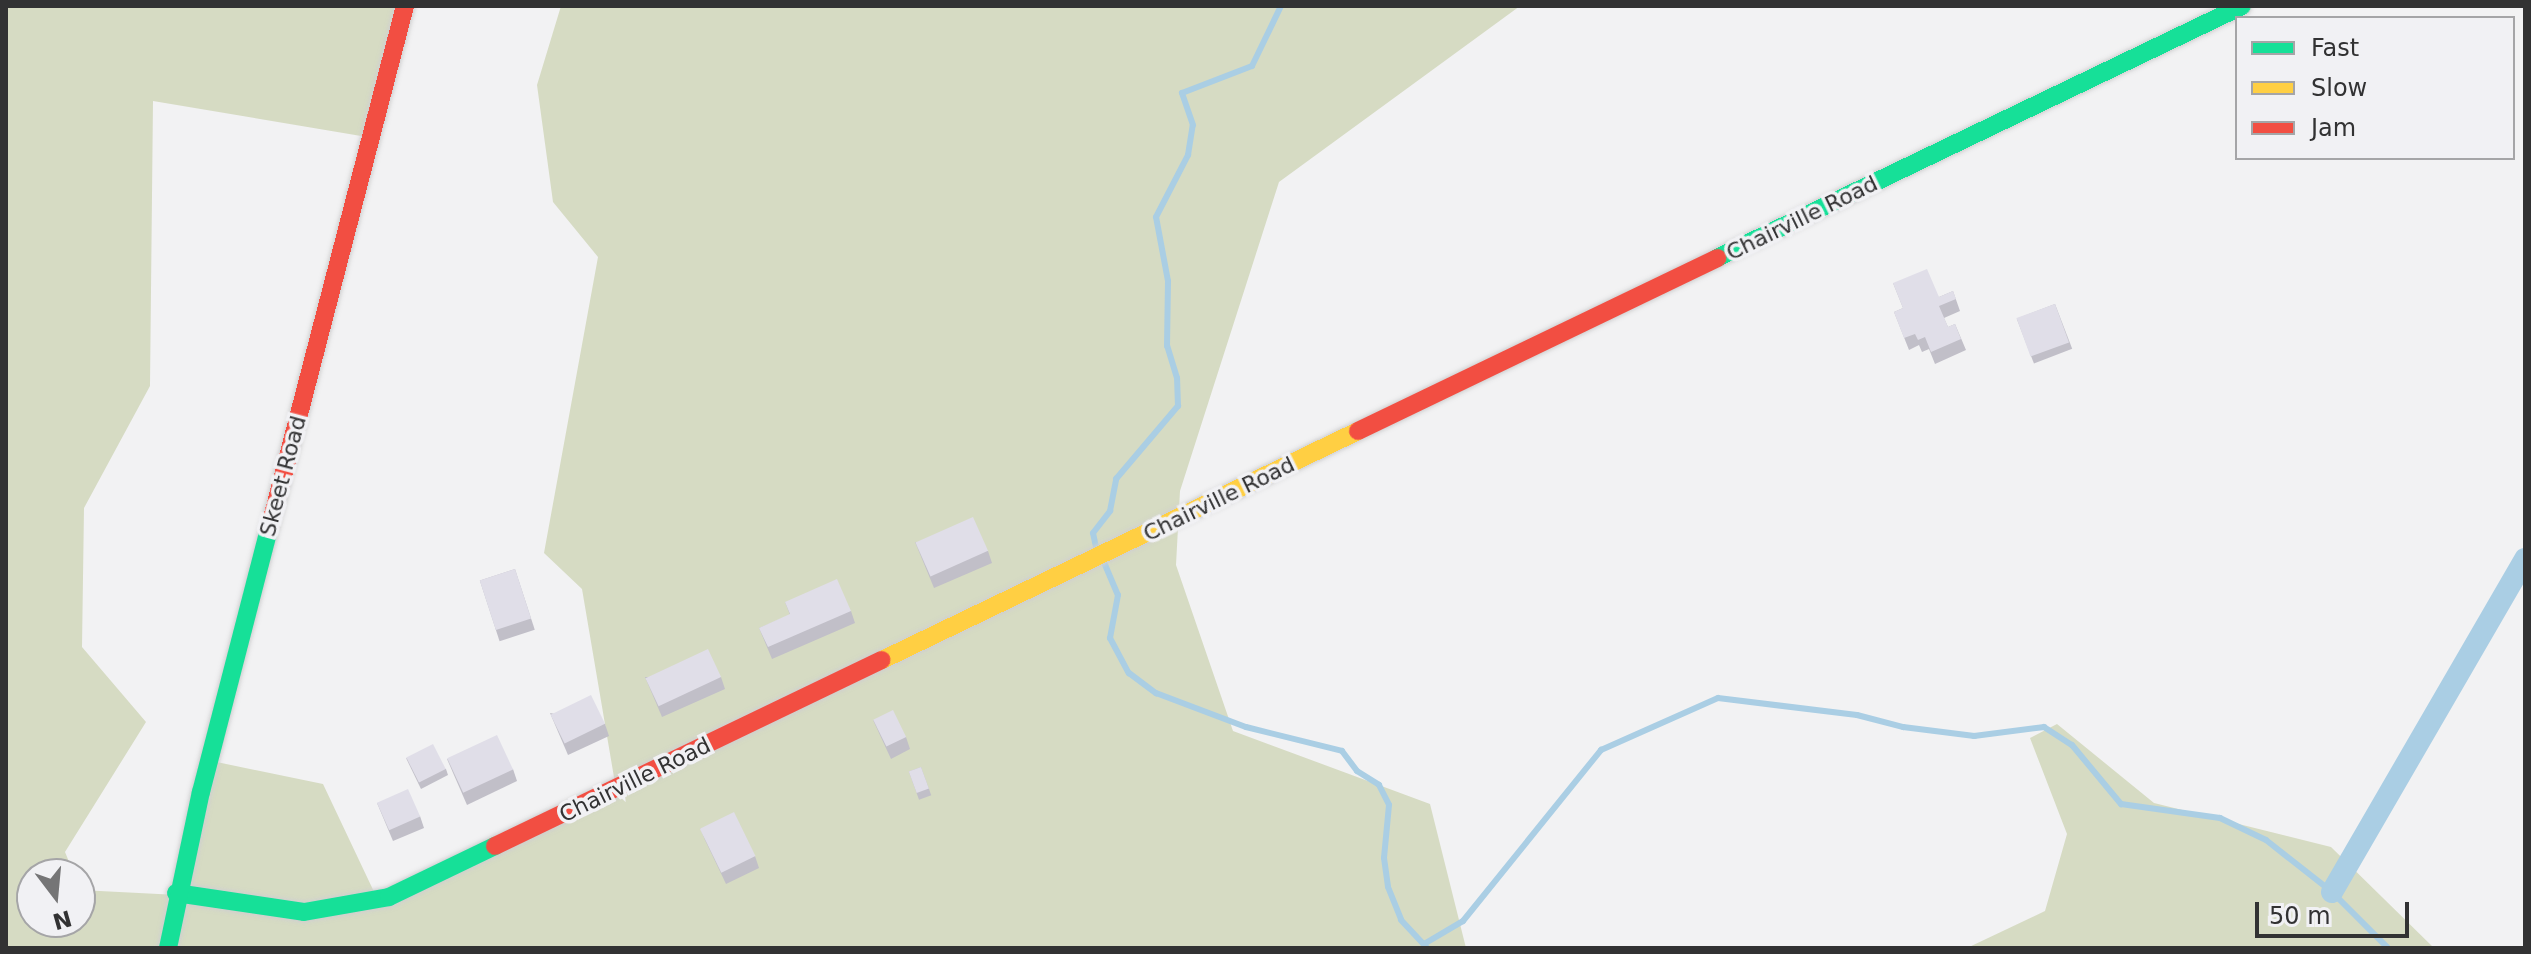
<!DOCTYPE html>
<style>
body{margin:0}
#map{position:relative;width:2531px;height:954px;overflow:hidden;background:#f2f2f3;font-family:"DejaVu Sans",sans-serif}
div>[style]{position:absolute}
[style*='--x']{left:calc(var(--x)*1px);top:calc(var(--y)*1px);width:calc(var(--w)*1px);rotate:calc(var(--a)*1deg)}
.green>*{inset:0;background:#d6dbc3}
.stream>*{height:6px;margin:-3px;padding:0 3px;transform-origin:3px;border-radius:3px;background:#aacee4}
.canal>*{height:22px;margin:-11px;padding:0 11px;transform-origin:11px;border-radius:11px;background:#aacee4}
.roads{filter:drop-shadow(0 0 2px #cfcfd0) drop-shadow(0 0 2px #cfcfd0)}
.fast>*{height:18px;margin:-9px;padding:0 9px;transform-origin:9px;border-radius:9px;background:#16e098}
.slow>*{height:18px;margin:-9px;padding:0 9px;transform-origin:9px;border-radius:9px;background:#ffcf43}
.jam>*{height:18px;margin:-9px;padding:0 9px;transform-origin:9px;border-radius:9px;background:#f24e42}
.wall>*{inset:0;background:#c1bfc8;transform-origin:0 0}
.building>*{inset:0;background:#e0dee8;transform-origin:0 0}
span{translate:-50% -50%;white-space:nowrap;text-align:center;line-height:1.15;-webkit-text-stroke:7px #f1f1f4;paint-order:stroke}
.street-label{font-size:22px;color:#323233}
.frame{position:absolute;inset:0;border:8px solid #323233;pointer-events:none}
.legend{position:absolute;left:2235px;top:16px;width:280px;height:144px;box-sizing:border-box;background:#f1f1f4;border:2px solid #a5a5a7;margin:0;padding:10px 14px;list-style:none;font-size:24px;color:#323233}
.legend li{display:flex;align-items:center;gap:16px;height:40px}
.legend b{width:40px;border:2px solid #a5a5a7}
.north{position:absolute;left:16px;top:858px;width:80px;height:80px;box-sizing:border-box;background:#f1f1f4;border:2px solid #a5a5a7;border-radius:50%;rotate:164deg;font-size:22px;font-weight:700;line-height:32px;text-align:center;color:#323233}
.north::after{content:'';display:block;margin:auto;width:28px;height:36px;background:#757576;clip-path:polygon(50% 0,100% 100%,50% 72%,0 100%)}
.scale{position:absolute;left:2255px;top:902px;width:154px;height:36px;box-sizing:border-box;border:4px solid #323233;border-top:0;padding-left:10px;font-size:24px;line-height:28px;white-space:nowrap;color:#323233;-webkit-text-stroke:6px #f1f1f4;paint-order:stroke}
</style>
<div id="map">
<div class="green">
<div style="clip-path:polygon(6px 6px,409px 6px,373px 138px,153px 101px,150px 386px,84px 508px,82px 647px,146px 722px,65px 852px,74px 874px,32px 874px,32px 922px,80px 922px,80px 890px,178px 895px,207px 760px,323px 784px,376px 896px,616px 789px,582px 589px,544px 553px,598px 257px,553px 202px,537px 85px,561px 6px,1520px 6px,1279px 182px,1180px 491px,1176px 565px,1233px 731px,1430px 804px,1466px 948px,6px 948px)"></div>
<div style="clip-path:polygon(2057px 724px,2154px 803px,2331px 847px,2434px 948px,1967px 948px,2045px 911px,2067px 834px,2030px 738px)"></div>
</div>
<div class="stream">
<div style="--x:1096;--y:547;--w:14;--a:-102"></div>
<div style="--x:1093;--y:533;--w:28;--a:-52"></div>
<div style="--x:1110;--y:511;--w:33;--a:-79"></div>
<div style="--x:1116;--y:479;--w:96;--a:-49.7"></div>
<div style="--x:1178;--y:406;--w:28;--a:-92"></div>
<div style="--x:1177;--y:378;--w:34;--a:-107"></div>
<div style="--x:1167;--y:346;--w:65;--a:-89.1"></div>
<div style="--x:1168;--y:281;--w:65;--a:-100.6"></div>
<div style="--x:1156;--y:217;--w:70;--a:-62.7"></div>
<div style="--x:1188;--y:155;--w:30;--a:-81"></div>
<div style="--x:1193;--y:125;--w:34;--a:-109"></div>
<div style="--x:1182;--y:93;--w:75;--a:-21.1"></div>
<div style="--x:1252;--y:66;--w:67;--a:-64.2"></div>
<div style="--x:1103;--y:560;--w:38;--a:67"></div>
<div style="--x:1118;--y:595;--w:44;--a:100.5"></div>
<div style="--x:1110;--y:638;--w:40;--a:62"></div>
<div style="--x:1129;--y:673;--w:34;--a:37"></div>
<div style="--x:1156;--y:693;--w:96;--a:20.7"></div>
<div style="--x:1246;--y:727;--w:99;--a:14"></div>
<div style="--x:1342;--y:751;--w:25;--a:53"></div>
<div style="--x:1357;--y:771;--w:26;--a:32"></div>
<div style="--x:1379;--y:785;--w:22;--a:63"></div>
<div style="--x:1389;--y:805;--w:53;--a:95.4"></div>
<div style="--x:1384;--y:858;--w:29;--a:82"></div>
<div style="--x:1388;--y:887;--w:35;--a:68"></div>
<div style="--x:1401;--y:920;--w:38;--a:47"></div>
<div style="--x:1424;--y:944;--w:45;--a:-30.5"></div>
<div style="--x:1463;--y:921;--w:220;--a:-51.1"></div>
<div style="--x:1601;--y:750;--w:128;--a:-24"></div>
<div style="--x:1718;--y:698;--w:140;--a:7"></div>
<div style="--x:1857;--y:715;--w:48;--a:14.6"></div>
<div style="--x:1903;--y:727;--w:72;--a:7.2"></div>
<div style="--x:1974;--y:736;--w:71;--a:-7.3"></div>
<div style="--x:2044;--y:727;--w:33;--a:33"></div>
<div style="--x:2072;--y:745;--w:77;--a:50.3"></div>
<div style="--x:2121;--y:804;--w:100;--a:8"></div>
<div style="--x:2220;--y:818;--w:51;--a:25.6"></div>
<div style="--x:2266;--y:840;--w:84;--a:38.2"></div>
<div style="--x:2332;--y:892;--w:79;--a:45"></div>
</div>
<div class="canal">
<div style="--x:2332;--y:892;--w:385;--a:-59.9"></div>
</div>
<div class="roads">
<div class="fast">
<div style="--x:1717;--y:258;--w:582;--a:-25.64"></div>
<div style="--x:176;--y:893;--w:129;--a:8.4"></div>
<div style="--x:304;--y:912;--w:86;--a:-10"></div>
<div style="--x:389;--y:897;--w:118;--a:-25.7"></div>
<div style="--x:168;--y:948;--w:159;--a:-78.1"></div>
<div style="--x:201;--y:792;--w:275;--a:-75.5"></div>
</div>
<div class="slow">
<div style="--x:882;--y:660;--w:528;--a:-25.69"></div>
</div>
<div class="jam">
<div style="--x:1358;--y:431;--w:399;--a:-25.7"></div>
<div style="--x:270;--y:526;--w:537;--a:-75.45"></div>
<div style="--x:495;--y:846;--w:429;--a:-25.7"></div>
</div>
</div>
<div class="wall">
<div style="clip-path:polygon(1893px 283px,1939px 297px,1953px 291px,1960px 311px,1944px 318px,1948px 327px,1955px 324px,1966px 350px,1935px 364px,1929px 349px,1922px 352px,1919px 345px,1909px 350px,1894px 312px,1903px 308px)"></div>
<div style="left:2055px;top:304px;width:48px;height:41px;rotate:69deg"></div>
<div style="clip-path:polygon(915px 542px,988px 551px,992px 563px,934px 588px)"></div>
<div style="left:515px;top:569px;width:64px;height:37px;rotate:72deg"></div>
<div style="clip-path:polygon(785px 602px,851px 611px,855px 623px,772px 659px,759px 628px,790px 615px)"></div>
<div style="clip-path:polygon(645px 677px,721px 677px,725px 689px,662px 717px)"></div>
<div style="clip-path:polygon(550px 713px,605px 724px,609px 736px,568px 755px)"></div>
<div style="clip-path:polygon(873px 720px,906px 737px,910px 749px,891px 759px)"></div>
<div style="clip-path:polygon(406px 758px,446px 769px,448px 775px,421px 789px)"></div>
<div style="clip-path:polygon(447px 759px,513px 769px,517px 781px,467px 805px)"></div>
<div style="left:921px;top:767px;width:30px;height:13px;rotate:70deg"></div>
<div style="clip-path:polygon(377px 803px,420px 816px,424px 828px,393px 841px)"></div>
<div style="clip-path:polygon(700px 828px,755px 856px,759px 868px,726px 884px,705px 840px)"></div>
</div>
<div class="building">
<div style="clip-path:polygon(1927px 269px,1939px 297px,1953px 291px,1956px 299px,1939px 306px,1948px 327px,1955px 324px,1961px 339px,1931px 352px,1925px 337px,1918px 340px,1915px 334px,1904px 338px,1894px 312px,1903px 308px,1893px 283px)"></div>
<div style="left:2055px;top:304px;width:41px;height:41px;rotate:70deg"></div>
<div style="left:973px;top:517px;width:37px;height:63px;rotate:66deg"></div>
<div style="left:515px;top:569px;width:52px;height:37px;rotate:72deg"></div>
<div style="clip-path:polygon(837px 579px,851px 611px,768px 647px,759px 628px,790px 614px,785px 602px)"></div>
<div style="left:708px;top:649px;width:31px;height:69px;rotate:65deg"></div>
<div style="left:591px;top:695px;width:32px;height:45px;rotate:64deg"></div>
<div style="left:893px;top:710px;width:30px;height:22px;rotate:64deg"></div>
<div style="left:497px;top:735px;width:38px;height:55px;rotate:65deg"></div>
<div style="left:433px;top:744px;width:28px;height:30px;rotate:63deg"></div>
<div style="left:921px;top:767px;width:23px;height:13px;rotate:70deg"></div>
<div style="left:408px;top:789px;width:30px;height:34px;rotate:66deg"></div>
<div style="left:734px;top:812px;width:49px;height:38px;rotate:64deg"></div>
</div>
<div class="street-label">
<span style="left:1802px;top:218px;rotate:-26deg">Chairville Road</span>
<span style="left:283px;top:476px;rotate:-75deg">Skeet Road</span>
<span style="left:1219px;top:499px;rotate:-26deg">Chairville Road</span>
<span style="left:635px;top:780px;rotate:-26deg">Chairville Road</span>
</div>
<div class="frame"></div>
<ul class="legend">
<li><b style="height:10px;background:#16e098"></b>Fast</li>
<li><b style="height:10px;background:#ffcf43"></b>Slow</li>
<li><b style="height:10px;background:#f24e42"></b>Jam</li>
</ul>
<div class="north">N</div>
<div class="scale">50 m</div>
</div>
